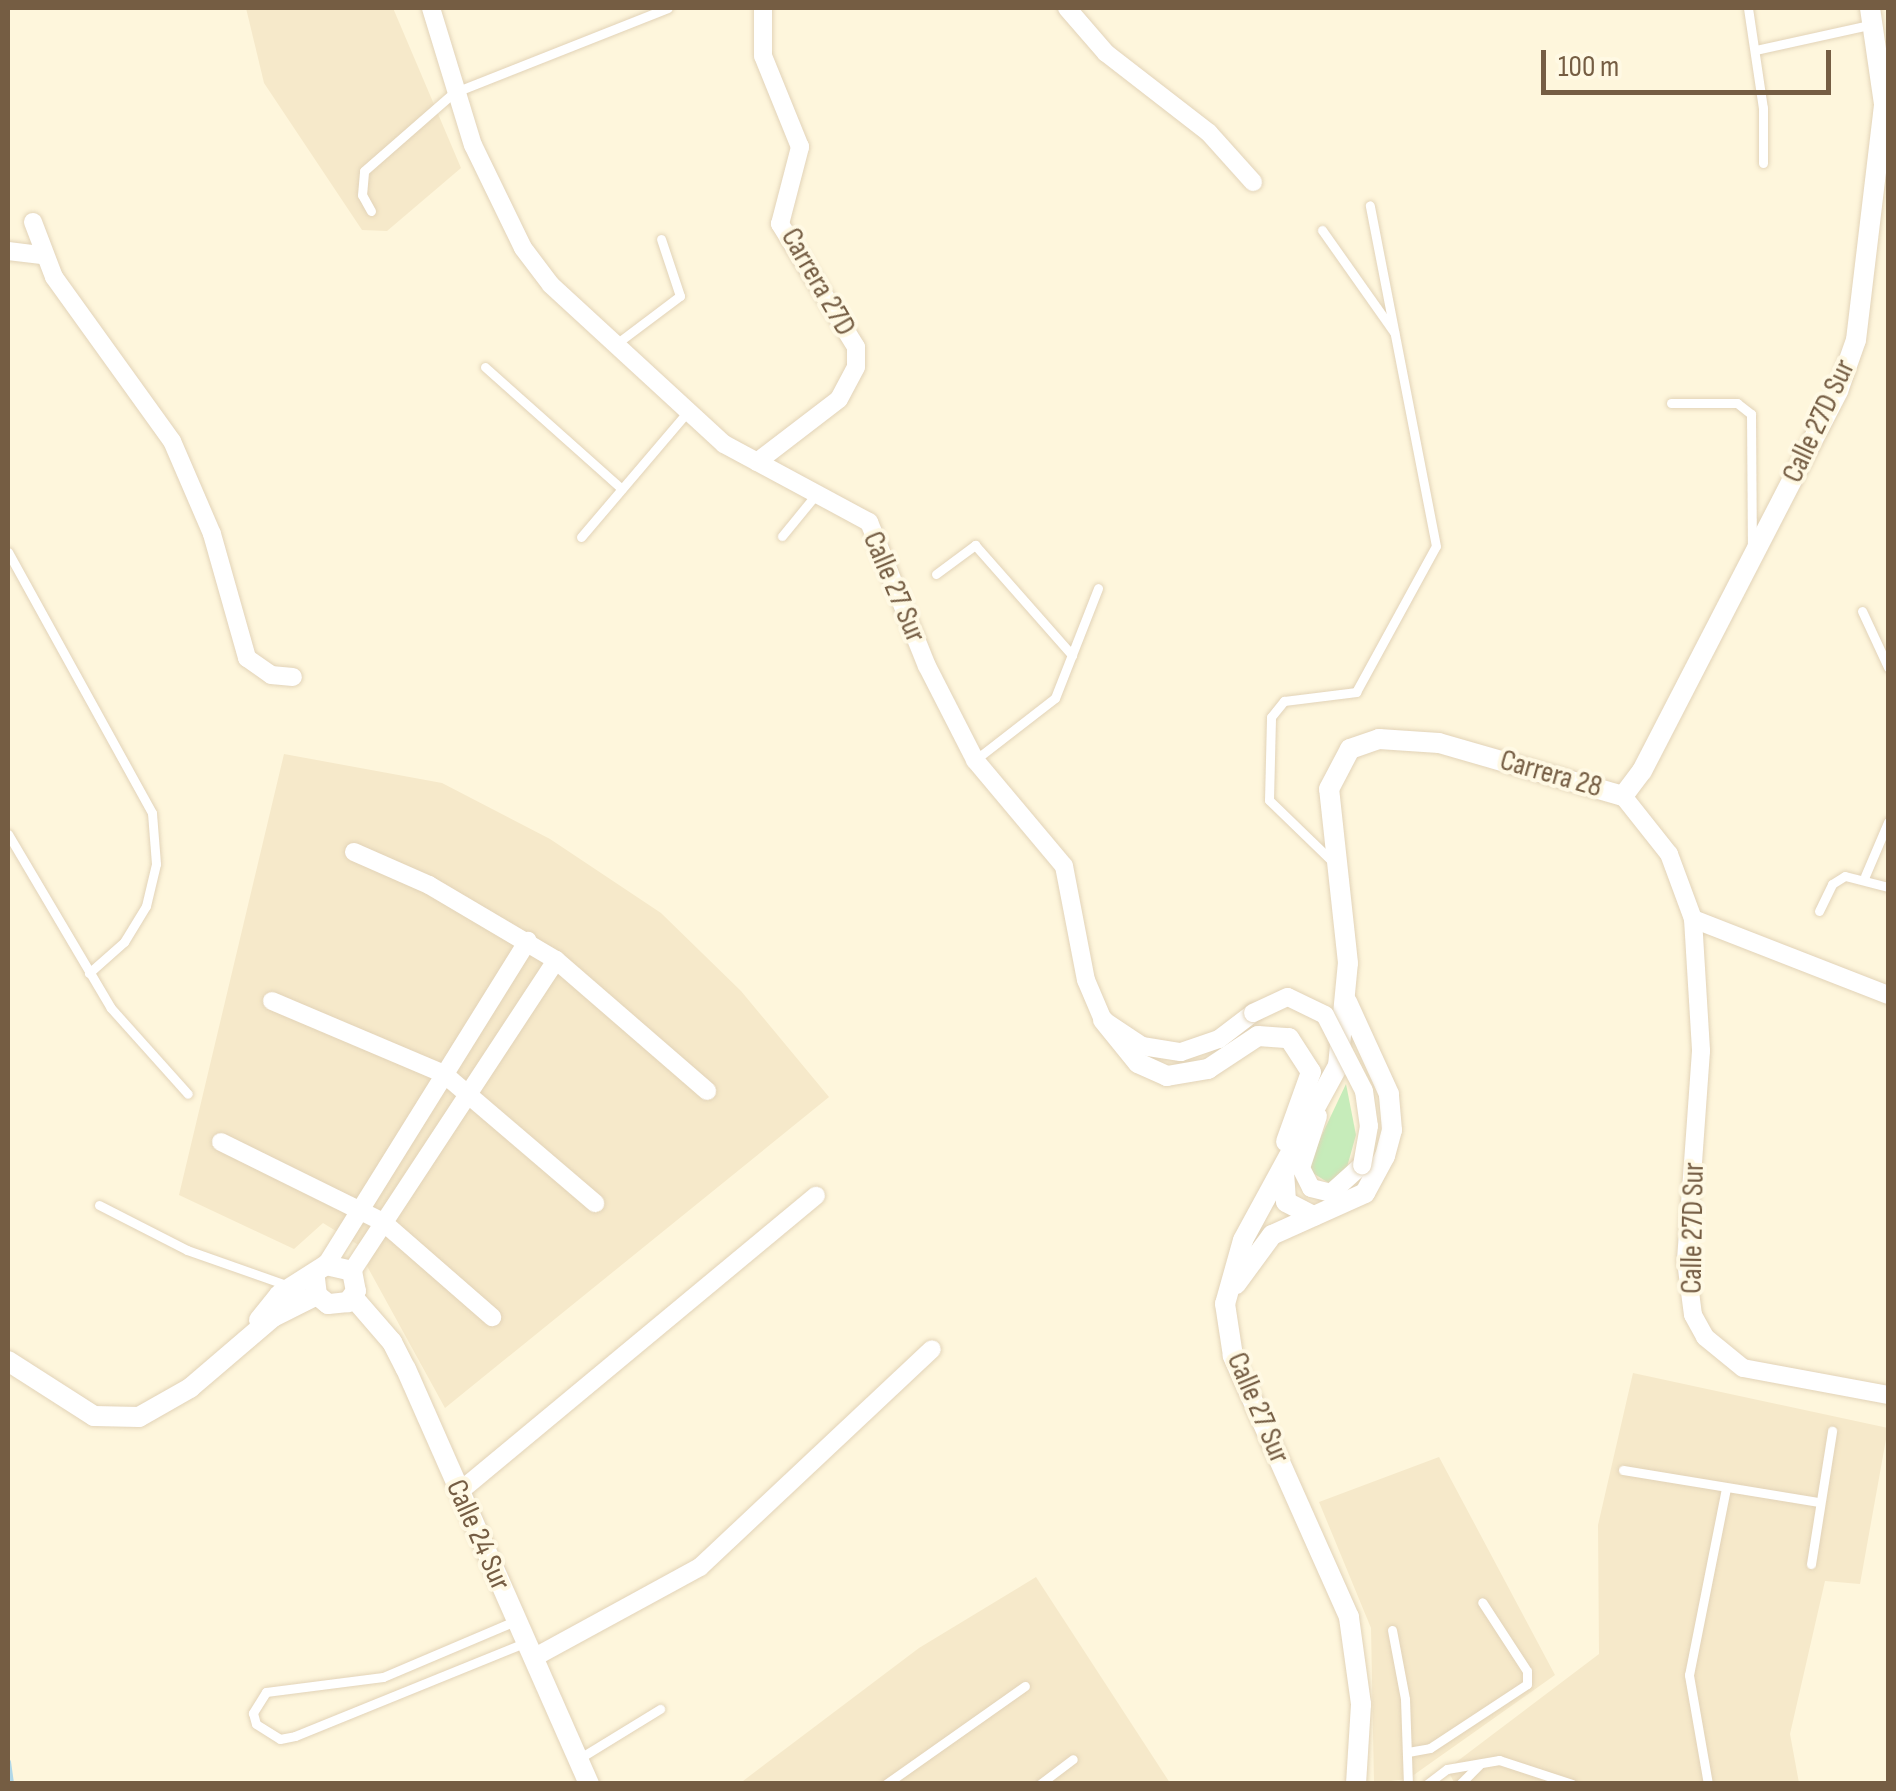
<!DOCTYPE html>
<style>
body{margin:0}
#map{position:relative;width:1896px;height:1791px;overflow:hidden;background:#fef6dc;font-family:"Sofia Sans Condensed",sans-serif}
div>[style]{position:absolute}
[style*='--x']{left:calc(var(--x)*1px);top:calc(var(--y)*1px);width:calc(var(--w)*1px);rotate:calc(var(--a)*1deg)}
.residential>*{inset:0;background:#f6e9ca}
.green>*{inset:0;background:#c6ecba}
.stream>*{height:6px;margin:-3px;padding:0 3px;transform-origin:3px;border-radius:3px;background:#b0d7e8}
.roads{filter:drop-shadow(0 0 2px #e2d3b8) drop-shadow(0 0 2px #e2d3b8)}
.service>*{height:9px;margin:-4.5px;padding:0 4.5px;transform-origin:4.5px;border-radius:4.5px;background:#fff}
.minor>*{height:18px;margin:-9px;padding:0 9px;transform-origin:9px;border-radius:9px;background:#fff}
.tertiary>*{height:20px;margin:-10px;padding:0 10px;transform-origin:10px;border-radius:10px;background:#fff}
.bridges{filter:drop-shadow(0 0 2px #e2d3b8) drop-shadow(0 0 2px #e2d3b8)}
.minor-bridge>*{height:18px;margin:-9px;padding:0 9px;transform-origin:9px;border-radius:9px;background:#fff}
span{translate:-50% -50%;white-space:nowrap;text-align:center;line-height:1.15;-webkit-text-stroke:8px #fff9e4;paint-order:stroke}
.street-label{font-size:30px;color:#755d43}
.frame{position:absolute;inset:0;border:10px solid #755d43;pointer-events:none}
.scale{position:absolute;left:1541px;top:50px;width:290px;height:45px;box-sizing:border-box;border:5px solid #755d43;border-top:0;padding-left:12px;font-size:30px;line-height:35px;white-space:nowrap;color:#755d43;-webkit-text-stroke:8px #fff9e4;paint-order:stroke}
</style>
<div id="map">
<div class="residential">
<div style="clip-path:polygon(246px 8px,393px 8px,461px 168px,387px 231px,362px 230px,264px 83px)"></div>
<div style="clip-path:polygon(284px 754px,442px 783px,550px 839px,661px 913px,741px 991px,829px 1097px,445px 1408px,367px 1266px,373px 1254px,323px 1223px,294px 1249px,179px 1195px)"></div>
<div style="clip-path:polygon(1633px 1373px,1888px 1428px,1860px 1584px,1825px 1581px,1790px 1734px,1799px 1783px,1455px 1784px,1447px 1769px,1599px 1654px,1598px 1525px)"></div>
<div style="clip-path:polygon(1439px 1457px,1555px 1675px,1408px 1779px,1374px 1783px,1371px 1628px,1319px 1502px)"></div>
<div style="clip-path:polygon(1036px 1577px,1170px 1783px,739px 1784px,919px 1648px)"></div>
</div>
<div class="green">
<div style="clip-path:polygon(1346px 1084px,1356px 1135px,1347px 1167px,1329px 1183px,1311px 1172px,1311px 1158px)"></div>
</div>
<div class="stream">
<div style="--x:8;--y:1762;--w:22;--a:82"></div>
</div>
<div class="roads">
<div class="service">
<div style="--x:1748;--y:8;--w:101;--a:81.5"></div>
<div style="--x:1763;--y:108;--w:55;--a:90"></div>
<div style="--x:1756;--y:50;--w:120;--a:-12.5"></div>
<div style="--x:371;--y:211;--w:18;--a:-119"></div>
<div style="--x:362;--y:195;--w:24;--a:-85"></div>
<div style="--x:364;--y:171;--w:118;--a:-41.2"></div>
<div style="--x:453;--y:93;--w:231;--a:-21.6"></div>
<div style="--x:1322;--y:230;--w:125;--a:54.8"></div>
<div style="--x:616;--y:344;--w:80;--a:-36.9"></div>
<div style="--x:680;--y:296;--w:60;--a:-108.4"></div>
<div style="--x:485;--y:367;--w:183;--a:41.7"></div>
<div style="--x:1671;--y:403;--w:66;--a:0"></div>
<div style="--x:1737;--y:403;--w:18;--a:38"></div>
<div style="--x:1751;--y:414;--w:137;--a:89.6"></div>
<div style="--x:782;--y:536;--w:57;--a:-50.7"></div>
<div style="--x:581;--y:537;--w:160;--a:-49.6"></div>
<div style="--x:8;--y:552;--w:298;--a:61.1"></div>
<div style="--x:152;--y:813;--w:51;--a:85.5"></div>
<div style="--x:156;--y:864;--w:43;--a:103.4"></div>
<div style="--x:146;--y:906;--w:42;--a:121.4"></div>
<div style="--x:124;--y:942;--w:47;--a:138.5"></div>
<div style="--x:936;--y:574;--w:49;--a:-36.6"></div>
<div style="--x:975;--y:545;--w:147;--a:48.6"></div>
<div style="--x:1862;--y:611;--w:62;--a:65.1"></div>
<div style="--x:975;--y:760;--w:101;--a:-37.8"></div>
<div style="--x:1055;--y:698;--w:118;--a:-68.6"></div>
<div style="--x:8;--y:834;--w:202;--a:59.4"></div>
<div style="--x:111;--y:1008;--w:115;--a:48.2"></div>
<div style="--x:1335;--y:864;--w:92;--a:-135.9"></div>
<div style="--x:1269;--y:800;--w:83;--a:-88.6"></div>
<div style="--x:1271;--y:717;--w:21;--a:-51"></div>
<div style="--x:1284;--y:701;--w:73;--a:-7.1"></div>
<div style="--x:1356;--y:692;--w:166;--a:-61.3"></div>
<div style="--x:1436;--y:546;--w:347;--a:-101"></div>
<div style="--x:1865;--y:876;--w:59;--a:-66.9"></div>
<div style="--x:1819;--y:911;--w:30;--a:-64"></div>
<div style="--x:1832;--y:884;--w:15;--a:-32"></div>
<div style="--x:1845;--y:876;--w:44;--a:14.3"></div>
<div style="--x:99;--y:1205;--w:99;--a:27.1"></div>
<div style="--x:187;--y:1250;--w:108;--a:19.4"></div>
<div style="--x:1623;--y:1470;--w:199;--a:9.3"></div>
<div style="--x:1811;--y:1564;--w:135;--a:-81"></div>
<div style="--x:515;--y:1621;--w:143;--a:157"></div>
<div style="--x:383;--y:1677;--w:118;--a:172.7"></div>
<div style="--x:266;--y:1692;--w:25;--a:122"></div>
<div style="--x:253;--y:1713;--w:11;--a:75"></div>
<div style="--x:256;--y:1724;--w:28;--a:32"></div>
<div style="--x:280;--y:1739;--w:15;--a:-11"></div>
<div style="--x:295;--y:1736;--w:249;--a:-22.1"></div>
<div style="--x:1392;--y:1630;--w:70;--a:79.3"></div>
<div style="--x:1405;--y:1699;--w:85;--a:88"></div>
<div style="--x:1408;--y:1752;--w:22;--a:-10"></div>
<div style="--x:1430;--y:1748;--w:116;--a:-33.4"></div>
<div style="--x:1527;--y:1684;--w:13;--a:-90"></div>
<div style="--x:1527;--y:1671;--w:82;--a:-123.1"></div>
<div style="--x:580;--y:1758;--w:94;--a:-31.5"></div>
<div style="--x:886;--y:1784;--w:170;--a:-35.2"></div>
<div style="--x:1040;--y:1784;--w:41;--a:-37.1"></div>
<div style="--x:1427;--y:1784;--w:25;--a:-37"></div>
<div style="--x:1447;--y:1769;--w:53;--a:-9.8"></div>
<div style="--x:1499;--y:1760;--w:77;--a:18.2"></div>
<div style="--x:1460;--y:1784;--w:27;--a:-45"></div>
<div style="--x:1708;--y:1784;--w:111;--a:-99.9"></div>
<div style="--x:1689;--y:1675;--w:191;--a:-78.8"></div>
</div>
<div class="minor">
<div style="--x:431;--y:8;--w:143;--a:73"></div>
<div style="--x:473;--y:145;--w:114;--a:64.1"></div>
<div style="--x:523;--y:248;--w:46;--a:52.9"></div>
<div style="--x:551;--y:285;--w:235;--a:42.6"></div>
<div style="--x:724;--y:444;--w:165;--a:28.3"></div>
<div style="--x:869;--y:522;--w:155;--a:68.1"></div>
<div style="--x:927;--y:666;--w:106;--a:62.9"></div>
<div style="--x:975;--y:760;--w:138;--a:50"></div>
<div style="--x:1064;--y:866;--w:116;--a:79.1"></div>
<div style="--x:1086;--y:980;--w:43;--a:67"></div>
<div style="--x:1103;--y:1020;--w:47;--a:33.7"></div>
<div style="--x:1142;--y:1046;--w:39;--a:9"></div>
<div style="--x:1181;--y:1052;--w:40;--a:-18.9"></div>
<div style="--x:1219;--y:1039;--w:43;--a:-37.4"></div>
<div style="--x:1067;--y:8;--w:60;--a:49.1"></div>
<div style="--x:1106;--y:53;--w:130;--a:37.8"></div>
<div style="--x:1209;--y:133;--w:66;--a:48.1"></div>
<div style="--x:33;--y:222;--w:59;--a:69.1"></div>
<div style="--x:54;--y:277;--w:202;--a:54.3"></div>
<div style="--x:172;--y:441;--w:101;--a:66.7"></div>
<div style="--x:212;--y:534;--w:129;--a:74.2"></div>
<div style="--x:247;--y:658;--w:29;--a:35"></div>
<div style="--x:271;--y:675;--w:22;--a:5"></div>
<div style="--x:8;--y:251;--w:34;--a:7"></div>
<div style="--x:757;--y:462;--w:103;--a:-37.5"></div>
<div style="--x:839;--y:399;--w:36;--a:-62"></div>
<div style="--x:856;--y:367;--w:20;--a:-90"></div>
<div style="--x:856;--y:347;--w:145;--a:-121.7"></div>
<div style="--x:780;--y:224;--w:80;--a:-75.4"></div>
<div style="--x:800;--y:147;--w:98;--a:-112.1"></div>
<div style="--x:763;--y:56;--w:48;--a:-90"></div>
<div style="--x:1623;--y:796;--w:74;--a:51.6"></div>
<div style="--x:1669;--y:854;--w:69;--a:69.7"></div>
<div style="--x:1693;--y:919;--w:132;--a:86.5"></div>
<div style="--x:1701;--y:1051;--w:211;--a:94.1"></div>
<div style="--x:1686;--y:1261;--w:54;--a:82.6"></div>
<div style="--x:1693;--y:1315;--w:25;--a:61"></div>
<div style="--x:1705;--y:1337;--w:49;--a:39.2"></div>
<div style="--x:1743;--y:1368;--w:147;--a:10.5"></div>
<div style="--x:354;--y:852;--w:82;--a:23.7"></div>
<div style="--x:429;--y:885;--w:147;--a:30.6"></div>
<div style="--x:556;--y:960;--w:200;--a:40.9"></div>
<div style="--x:1693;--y:919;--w:209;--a:21.3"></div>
<div style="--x:272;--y:1001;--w:187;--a:23"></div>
<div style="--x:444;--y:1074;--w:199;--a:40.5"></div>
<div style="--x:1318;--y:1116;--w:55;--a:108.1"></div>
<div style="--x:1301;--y:1168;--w:22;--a:63"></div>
<div style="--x:1311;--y:1188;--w:21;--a:14"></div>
<div style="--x:1331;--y:1193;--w:42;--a:-42.1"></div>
<div style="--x:221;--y:1142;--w:181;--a:26.3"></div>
<div style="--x:383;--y:1222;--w:145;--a:41.1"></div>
<div style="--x:326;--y:1265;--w:382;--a:-58.1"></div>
<div style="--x:352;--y:1271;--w:372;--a:-56.7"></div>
<div style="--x:459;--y:1492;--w:464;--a:-39.7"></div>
<div style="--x:533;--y:1658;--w:190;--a:-28.6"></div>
<div style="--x:700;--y:1567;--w:318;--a:-43.2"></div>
</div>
<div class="tertiary">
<div style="--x:1103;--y:1020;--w:55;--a:50.9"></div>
<div style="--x:1138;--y:1063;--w:32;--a:24"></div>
<div style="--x:1167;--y:1076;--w:42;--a:-9.7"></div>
<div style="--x:1208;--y:1069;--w:60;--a:-33.4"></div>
<div style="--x:1258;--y:1036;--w:31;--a:4"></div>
<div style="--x:1289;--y:1038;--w:40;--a:57.1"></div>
<div style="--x:1311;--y:1072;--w:74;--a:109.7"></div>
<div style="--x:1284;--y:1172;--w:30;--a:86"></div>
<div style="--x:1286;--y:1202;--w:31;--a:27"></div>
<div style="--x:1236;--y:1284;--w:61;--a:-53.7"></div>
<div style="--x:1272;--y:1235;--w:102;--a:-24.3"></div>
<div style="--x:1365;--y:1193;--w:42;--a:-61.6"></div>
<div style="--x:1385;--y:1156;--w:27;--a:-75"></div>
<div style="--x:1392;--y:1130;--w:36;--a:-95"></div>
<div style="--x:1389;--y:1094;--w:101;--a:-114.5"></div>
<div style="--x:353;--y:1297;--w:60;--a:49.1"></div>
<div style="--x:392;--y:1342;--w:30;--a:63"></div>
<div style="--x:406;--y:1369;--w:454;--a:66.2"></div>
<div style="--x:259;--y:1320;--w:32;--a:-51"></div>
<div style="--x:279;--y:1295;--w:56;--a:-32.6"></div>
<div style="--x:326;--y:1265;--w:27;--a:13"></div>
<div style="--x:352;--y:1271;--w:20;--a:79"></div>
<div style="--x:356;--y:1291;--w:14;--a:126"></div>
<div style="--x:348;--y:1302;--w:20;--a:174"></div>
<div style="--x:328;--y:1304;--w:14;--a:-141"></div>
<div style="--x:317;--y:1295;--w:17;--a:-97"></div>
<div style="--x:8;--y:1361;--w:102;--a:32.6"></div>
<div style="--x:94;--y:1416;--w:45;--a:1.3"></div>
<div style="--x:139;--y:1417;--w:59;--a:-29.6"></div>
<div style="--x:190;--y:1388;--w:109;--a:-40.5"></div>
<div style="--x:273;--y:1317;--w:49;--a:-26.6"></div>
<div style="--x:1356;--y:1784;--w:80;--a:-86.4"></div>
<div style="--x:1361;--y:1704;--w:88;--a:-97.9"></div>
<div style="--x:1349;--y:1617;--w:286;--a:-114"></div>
<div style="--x:1233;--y:1356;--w:53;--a:-98.7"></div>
<div style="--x:1225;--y:1304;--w:66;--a:-74.3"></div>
<div style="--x:1243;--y:1240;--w:198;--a:-61.4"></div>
<div style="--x:1338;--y:1066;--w:103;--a:-84.5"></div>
<div style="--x:1348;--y:963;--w:175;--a:-96.2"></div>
<div style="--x:1329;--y:789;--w:45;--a:-62.3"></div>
<div style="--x:1350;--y:749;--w:31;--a:-19"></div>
<div style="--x:1379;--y:739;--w:60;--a:3.8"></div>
<div style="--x:1439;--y:743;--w:191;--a:16.1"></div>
<div style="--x:1623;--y:796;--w:31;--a:-53"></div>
<div style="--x:1642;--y:771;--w:428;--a:-62.7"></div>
<div style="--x:1838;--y:391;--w:54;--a:-70.6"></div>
<div style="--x:1856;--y:340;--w:238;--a:-83.2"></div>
<div style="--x:1884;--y:104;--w:97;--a:-98.3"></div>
</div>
</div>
<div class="bridges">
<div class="minor-bridge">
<div style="--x:1253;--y:1013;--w:38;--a:-25"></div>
<div style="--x:1288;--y:997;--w:41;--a:25.9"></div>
<div style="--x:1325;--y:1015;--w:85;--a:62.8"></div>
<div style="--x:1364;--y:1091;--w:35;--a:82"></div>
<div style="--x:1369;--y:1126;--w:40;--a:100"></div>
</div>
</div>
<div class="street-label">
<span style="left:818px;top:282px;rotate:60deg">Carrera 27D</span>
<span style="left:1819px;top:421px;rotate:-65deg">Calle 27D Sur</span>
<span style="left:894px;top:587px;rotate:67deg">Calle 27 Sur</span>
<span style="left:1551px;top:774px;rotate:16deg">Carrera 28</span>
<span style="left:1693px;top:1228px;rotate:-89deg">Calle 27D Sur</span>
<span style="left:1258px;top:1408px;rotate:67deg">Calle 27 Sur</span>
<span style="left:478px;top:1535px;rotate:66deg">Calle 24 Sur</span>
</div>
<div class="frame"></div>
<div class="scale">100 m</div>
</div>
